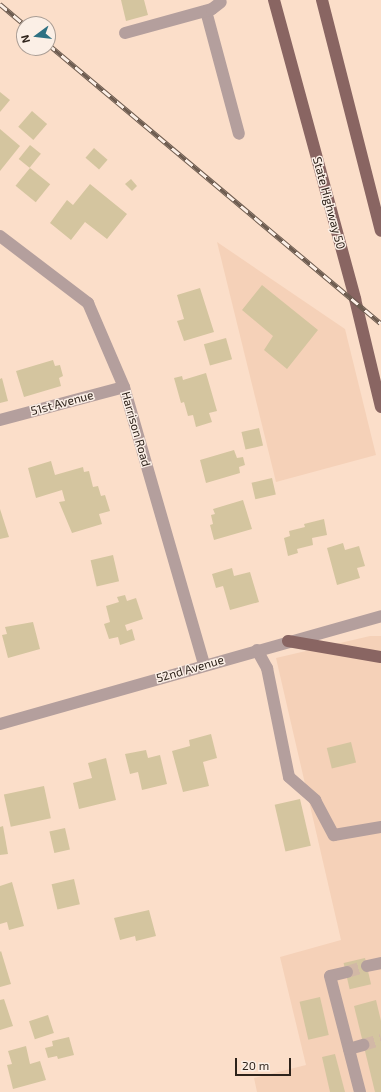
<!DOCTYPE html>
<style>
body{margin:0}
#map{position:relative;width:381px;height:1092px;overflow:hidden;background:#fbdec9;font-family:"Exo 2",sans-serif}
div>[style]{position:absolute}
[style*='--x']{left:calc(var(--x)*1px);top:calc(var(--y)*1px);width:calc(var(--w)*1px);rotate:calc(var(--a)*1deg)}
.built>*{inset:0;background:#f5d1b8}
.building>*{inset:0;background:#d4c59f;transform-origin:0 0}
.minor-tunnel>*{height:12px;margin-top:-6px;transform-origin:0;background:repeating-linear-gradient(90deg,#d2b8a6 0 12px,transparent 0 18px)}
.minor>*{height:12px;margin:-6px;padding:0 6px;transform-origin:6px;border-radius:6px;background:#b49f9d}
.major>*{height:12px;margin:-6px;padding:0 6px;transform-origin:6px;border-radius:6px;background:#896562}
.rail>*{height:4.5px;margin-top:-2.25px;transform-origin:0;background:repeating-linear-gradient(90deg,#fbefe6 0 9px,#6d5c50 0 18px);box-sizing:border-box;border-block:1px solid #6d5c50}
span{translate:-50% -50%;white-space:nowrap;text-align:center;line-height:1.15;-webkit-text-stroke:3px #fbefe6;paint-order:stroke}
.street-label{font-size:12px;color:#2d221a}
.north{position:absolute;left:16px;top:16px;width:40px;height:40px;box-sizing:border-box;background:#fbefe6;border:1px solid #a99d94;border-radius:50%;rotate:255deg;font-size:11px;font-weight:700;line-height:16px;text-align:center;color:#2d221a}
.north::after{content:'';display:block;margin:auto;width:14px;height:18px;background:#2e7183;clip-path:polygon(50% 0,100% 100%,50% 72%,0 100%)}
.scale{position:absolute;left:235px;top:1058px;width:56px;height:18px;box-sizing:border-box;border:2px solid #2d221a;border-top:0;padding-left:5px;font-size:12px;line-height:14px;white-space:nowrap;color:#2d221a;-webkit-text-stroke:3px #fbefe6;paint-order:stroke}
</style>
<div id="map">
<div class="built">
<div style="clip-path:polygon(217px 242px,345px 329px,376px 455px,276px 482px)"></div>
<div style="clip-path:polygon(370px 636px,381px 636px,381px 1092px,257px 1092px,254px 1078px,306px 1065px,280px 957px,341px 940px,276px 658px)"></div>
</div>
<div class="building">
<div style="clip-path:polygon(121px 0,144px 0,148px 15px,126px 21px)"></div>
<div style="clip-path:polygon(0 92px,10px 100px,0 112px)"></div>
<div style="left:32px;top:111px;width:20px;height:21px;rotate:41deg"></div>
<div style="clip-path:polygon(0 129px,20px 146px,0 171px)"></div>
<div style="left:30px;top:145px;width:14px;height:18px;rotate:39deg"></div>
<div style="left:94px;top:148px;width:18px;height:13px;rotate:41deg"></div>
<div style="left:30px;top:168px;width:26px;height:23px;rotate:39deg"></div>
<div style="clip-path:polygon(131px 179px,137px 186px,132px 191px,125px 184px)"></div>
<div style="clip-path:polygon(90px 184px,127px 214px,107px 239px,85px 222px,71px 240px,50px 223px,67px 200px,73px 205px)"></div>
<div style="clip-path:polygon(262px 285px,318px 330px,287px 369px,264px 350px,273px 336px,242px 310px)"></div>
<div style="clip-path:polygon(200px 288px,214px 332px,184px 341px,177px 321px,184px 319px,177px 295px)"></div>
<div style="left:226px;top:338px;width:22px;height:23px;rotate:74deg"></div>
<div style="clip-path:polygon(53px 360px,55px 366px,60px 365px,63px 376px,59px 378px,61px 386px,24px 397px,16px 371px)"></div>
<div style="clip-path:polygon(206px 373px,217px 411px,209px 413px,212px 422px,196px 427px,193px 415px,188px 416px,184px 402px,181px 403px,174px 378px,182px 376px,183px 380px)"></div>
<div style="clip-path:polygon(2px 378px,8px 401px,0 403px,0 379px)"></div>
<div style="left:259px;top:428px;width:18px;height:18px;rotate:77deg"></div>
<div style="clip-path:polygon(234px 450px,237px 458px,243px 457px,245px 465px,239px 467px,240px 473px,206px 483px,200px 460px)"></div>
<div style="clip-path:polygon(51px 461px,55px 475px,83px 467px,84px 472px,89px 471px,93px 487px,98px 486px,101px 496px,105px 495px,110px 511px,99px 514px,102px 524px,72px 533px,59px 502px,65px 501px,62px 490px,36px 498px,28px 468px)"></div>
<div style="left:272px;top:478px;width:17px;height:21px;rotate:77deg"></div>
<div style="clip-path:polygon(243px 500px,252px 529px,214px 540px,210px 525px,213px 524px,211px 515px,215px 514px,213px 509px)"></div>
<div style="clip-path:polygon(0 509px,9px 537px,0 539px)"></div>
<div style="clip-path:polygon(324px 519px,327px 535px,312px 538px,313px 545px,297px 549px,298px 553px,288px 556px,284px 538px,290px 536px,289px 531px,305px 527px,304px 524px)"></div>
<div style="clip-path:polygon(343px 543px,345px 550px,359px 546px,365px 566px,357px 568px,360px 578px,337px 585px,327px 548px)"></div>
<div style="left:113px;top:555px;width:27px;height:23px;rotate:77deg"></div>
<div style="clip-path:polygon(232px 568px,234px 576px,250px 572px,259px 602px,230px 610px,223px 586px,216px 588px,212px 574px)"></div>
<div style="clip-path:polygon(125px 595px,127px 601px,136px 598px,143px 619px,125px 625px,127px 631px,132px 629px,135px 640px,120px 645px,118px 637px,109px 639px,104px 624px,110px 622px,106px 606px,119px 602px,117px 597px)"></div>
<div style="clip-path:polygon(33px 622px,40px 649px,8px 658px,2px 635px,7px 634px,5px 627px)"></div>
<div style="clip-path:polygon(211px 734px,217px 758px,203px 762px,209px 786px,183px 792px,172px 751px,190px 746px,189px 740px)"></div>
<div style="left:351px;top:742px;width:21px;height:25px;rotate:76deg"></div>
<div style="clip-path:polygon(146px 750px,148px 758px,160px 755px,167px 784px,142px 790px,138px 772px,130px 774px,125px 754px)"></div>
<div style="clip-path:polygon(106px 758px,116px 800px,79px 809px,73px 783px,92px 778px,88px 763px)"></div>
<div style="left:44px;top:786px;width:33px;height:41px;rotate:78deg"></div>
<div style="left:300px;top:799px;width:48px;height:26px;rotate:77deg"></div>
<div style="clip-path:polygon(3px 826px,8px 854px,0 855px,0 827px)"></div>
<div style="left:65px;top:828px;width:22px;height:16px;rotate:77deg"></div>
<div style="left:74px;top:879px;width:26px;height:23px;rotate:77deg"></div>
<div style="clip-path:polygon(12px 882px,24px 926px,9px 930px,7px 922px,0 924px,0 886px)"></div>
<div style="clip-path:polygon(149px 910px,156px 936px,136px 941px,135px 936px,120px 940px,114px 918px)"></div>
<div style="clip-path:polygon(1px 951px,11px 984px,0 987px,0 952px)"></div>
<div style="left:365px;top:958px;width:27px;height:22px;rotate:77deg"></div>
<div style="left:320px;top:997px;width:39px;height:21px;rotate:77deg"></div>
<div style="clip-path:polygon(4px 999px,13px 1026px,0 1030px,0 1000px)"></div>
<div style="clip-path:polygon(376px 1000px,381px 1021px,381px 1092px,375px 1092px,354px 1006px)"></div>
<div style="left:48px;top:1015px;width:19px;height:20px;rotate:72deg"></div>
<div style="clip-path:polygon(69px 1037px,74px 1055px,58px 1059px,57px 1056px,48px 1058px,45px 1048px,53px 1046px,52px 1041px)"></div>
<div style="clip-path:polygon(26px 1046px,30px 1064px,40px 1061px,46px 1080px,13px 1089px,7px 1065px,12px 1064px,8px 1051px)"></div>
<div style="clip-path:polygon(335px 1054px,345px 1092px,330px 1092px,322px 1057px)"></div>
</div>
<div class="minor-tunnel">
<div style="--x:347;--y:972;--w:21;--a:-17"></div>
<div style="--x:363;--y:1045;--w:19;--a:-16"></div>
</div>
<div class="minor">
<div style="--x:206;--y:11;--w:127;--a:75"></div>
<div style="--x:125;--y:33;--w:90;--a:-15.4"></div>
<div style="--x:212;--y:9;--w:11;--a:-38"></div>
<div style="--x:0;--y:236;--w:111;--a:37.3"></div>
<div style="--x:88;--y:303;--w:91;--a:66.8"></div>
<div style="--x:124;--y:387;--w:289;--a:73.9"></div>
<div style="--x:0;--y:420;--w:128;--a:-14.9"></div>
<div style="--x:257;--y:650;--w:21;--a:61"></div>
<div style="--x:267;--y:668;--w:111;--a:78.6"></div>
<div style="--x:289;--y:777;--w:35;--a:41"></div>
<div style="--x:315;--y:800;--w:40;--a:62"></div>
<div style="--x:334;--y:835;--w:48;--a:-9.7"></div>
<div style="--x:0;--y:724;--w:396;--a:-15.8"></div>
<div style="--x:367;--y:966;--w:14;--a:-12"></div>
<div style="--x:347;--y:972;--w:17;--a:167"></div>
<div style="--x:330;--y:976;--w:120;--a:75.5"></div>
<div style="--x:349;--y:1049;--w:15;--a:-16"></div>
</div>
<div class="major">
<div style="--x:274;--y:0;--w:310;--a:74.8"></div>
<div style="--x:355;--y:299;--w:111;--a:76.5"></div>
<div style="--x:322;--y:0;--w:238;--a:75.7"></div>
<div style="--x:288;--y:641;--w:94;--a:9.8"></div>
</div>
<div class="rail">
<div style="--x:0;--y:4;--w:31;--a:40"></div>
<div style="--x:48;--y:44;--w:434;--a:40"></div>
</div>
<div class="street-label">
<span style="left:329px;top:203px;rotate:75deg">State Highway 50</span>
<span style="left:62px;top:403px;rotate:-15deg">51st Avenue</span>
<span style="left:136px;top:429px;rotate:74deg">Harrison Road</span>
<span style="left:190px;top:669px;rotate:-16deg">52nd Avenue</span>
</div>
<div class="north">N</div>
<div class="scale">20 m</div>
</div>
